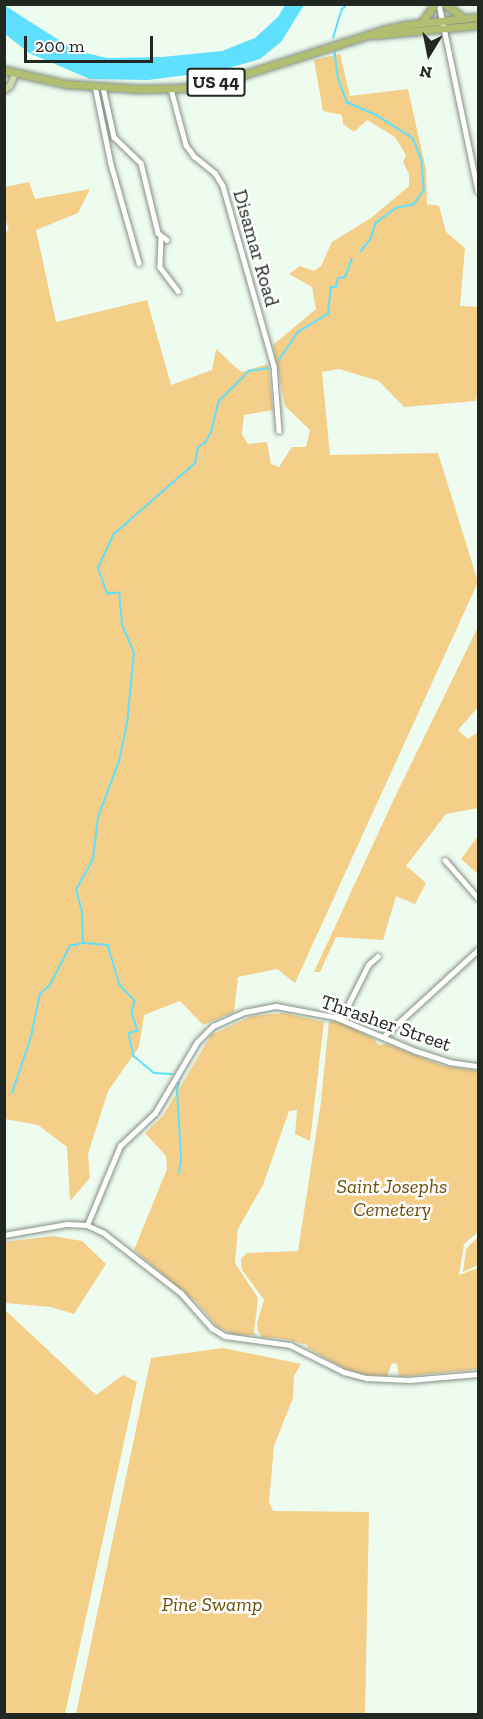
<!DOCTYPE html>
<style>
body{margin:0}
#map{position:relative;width:483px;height:1719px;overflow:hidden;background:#eefbef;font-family:"Zilla Slab",serif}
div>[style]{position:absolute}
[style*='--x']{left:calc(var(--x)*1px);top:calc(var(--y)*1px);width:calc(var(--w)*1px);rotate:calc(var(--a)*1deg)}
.green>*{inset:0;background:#f4cf89}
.water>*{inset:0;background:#5ee0fe}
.stream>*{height:1.5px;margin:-0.75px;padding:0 0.75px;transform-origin:0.75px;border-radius:0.75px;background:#5ee0fe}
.roads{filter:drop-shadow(0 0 2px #849085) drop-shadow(0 0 2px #849085)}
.minor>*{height:4.5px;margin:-2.25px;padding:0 2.25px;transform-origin:2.25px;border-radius:2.25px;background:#fff}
.major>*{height:6px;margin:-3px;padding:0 3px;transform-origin:3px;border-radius:3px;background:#d0d7a9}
.highway>*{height:7px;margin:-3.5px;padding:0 3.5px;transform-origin:3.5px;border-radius:3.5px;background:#b1bd70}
span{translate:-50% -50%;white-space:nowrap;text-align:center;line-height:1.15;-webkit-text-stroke:5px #fff;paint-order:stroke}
.shield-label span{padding:2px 4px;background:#fff;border:2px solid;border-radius:4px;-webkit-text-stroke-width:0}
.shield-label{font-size:18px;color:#222722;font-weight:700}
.street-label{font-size:20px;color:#222722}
.park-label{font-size:20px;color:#6d4f05;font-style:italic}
.frame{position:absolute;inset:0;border:6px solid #222722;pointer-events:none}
.north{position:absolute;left:399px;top:24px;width:60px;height:60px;-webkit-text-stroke:4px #fff;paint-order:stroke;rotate:190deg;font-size:16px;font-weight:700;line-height:24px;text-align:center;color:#222722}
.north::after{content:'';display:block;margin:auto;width:21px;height:27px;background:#222722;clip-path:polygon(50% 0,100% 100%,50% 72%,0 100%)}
.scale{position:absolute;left:24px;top:36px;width:129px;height:27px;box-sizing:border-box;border:3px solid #222722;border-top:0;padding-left:8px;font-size:18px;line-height:21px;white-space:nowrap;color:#222722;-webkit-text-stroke:4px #fff;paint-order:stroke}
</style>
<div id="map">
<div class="green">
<div style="clip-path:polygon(340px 54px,350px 96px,408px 89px,426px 170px,427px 204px,439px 206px,446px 232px,465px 248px,460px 306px,478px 307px,478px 386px,476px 401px,404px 407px,379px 381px,339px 369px,322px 372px,330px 455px,438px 453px,478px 582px,295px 983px,277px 969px,238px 977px,234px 1012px,203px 1025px,180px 1001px,144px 1015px,139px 1047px,108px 1091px,88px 1154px,90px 1178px,70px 1201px,67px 1147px,38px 1125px,5px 1119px,4px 232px,9px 230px,5px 218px,5px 187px,29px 182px,35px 199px,90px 189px,78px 213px,36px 230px,56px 322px,147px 300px,171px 385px,212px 370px,216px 349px,241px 372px,268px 364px,273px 410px,244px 415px,242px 434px,248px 444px,267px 442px,271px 464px,279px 467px,292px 447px,306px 447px,310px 430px,285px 406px,273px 345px,316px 309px,312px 287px,289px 274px,300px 266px,314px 271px,321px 266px,332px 242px,371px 218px,409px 186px,409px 174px,403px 162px,406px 155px,395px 137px,367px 120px,354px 132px,343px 124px,342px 115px,323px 111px,314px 60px)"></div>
<div style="clip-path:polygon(478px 627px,478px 707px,458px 730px,468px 739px,478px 732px,478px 808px,446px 814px,406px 866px,426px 883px,415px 904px,396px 896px,383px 940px,336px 937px,320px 972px,314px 972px,393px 801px)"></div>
<div style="clip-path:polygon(478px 836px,478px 874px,461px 859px)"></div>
<div style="clip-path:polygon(284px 1013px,324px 1022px,310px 1141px,295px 1134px,297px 1110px,289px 1111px,263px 1185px,238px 1229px,235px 1263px,258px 1298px,254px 1332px,256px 1335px,235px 1335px,218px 1327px,197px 1303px,134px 1250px,167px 1169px,166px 1156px,145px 1133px,163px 1116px,211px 1035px,252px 1016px)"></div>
<div style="clip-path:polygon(329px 1021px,342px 1023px,372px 1038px,379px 1045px,387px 1044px,444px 1066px,478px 1071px,478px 1232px,464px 1244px,459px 1275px,478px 1268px,478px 1369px,399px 1377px,397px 1364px,392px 1363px,387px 1376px,363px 1375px,345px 1369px,308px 1348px,307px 1345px,284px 1339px,262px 1337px,258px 1331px,257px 1323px,264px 1300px,242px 1270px,241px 1259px,247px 1253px,298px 1251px,321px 1102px)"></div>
<div style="clip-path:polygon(53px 1236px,82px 1241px,106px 1264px,74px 1314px,51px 1307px,5px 1303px,5px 1242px)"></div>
<div style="clip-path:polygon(478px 1237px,478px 1265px,463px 1272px,466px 1249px)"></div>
<div style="clip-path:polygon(4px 1309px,96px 1395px,123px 1375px,137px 1382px,65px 1714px,5px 1714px)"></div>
<div style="clip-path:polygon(223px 1348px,301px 1364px,294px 1376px,293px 1398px,274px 1446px,269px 1502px,273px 1511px,369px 1512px,365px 1714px,76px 1714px,151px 1358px)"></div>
</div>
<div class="water">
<div style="clip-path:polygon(4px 5px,65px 44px,86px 53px,107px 58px,162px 57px,222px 51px,255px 38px,278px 17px,285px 5px,304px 5px,281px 42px,260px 59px,218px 71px,148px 80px,90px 79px,29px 53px,5px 34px)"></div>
</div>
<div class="stream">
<div style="--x:333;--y:38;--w:30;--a:-73"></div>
<div style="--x:342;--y:9;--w:8;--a:-40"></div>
<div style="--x:335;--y:52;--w:25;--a:83"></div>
<div style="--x:338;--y:77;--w:27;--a:70"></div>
<div style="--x:347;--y:102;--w:34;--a:24"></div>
<div style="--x:378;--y:116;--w:41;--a:32.2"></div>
<div style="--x:413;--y:138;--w:24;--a:68"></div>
<div style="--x:422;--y:160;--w:31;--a:86"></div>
<div style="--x:424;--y:191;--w:17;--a:126"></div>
<div style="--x:414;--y:205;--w:17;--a:170"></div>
<div style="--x:397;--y:208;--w:26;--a:144"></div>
<div style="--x:376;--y:223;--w:17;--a:107"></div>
<div style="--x:371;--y:239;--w:16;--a:128"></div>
<div style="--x:279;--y:360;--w:34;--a:-56"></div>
<div style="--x:298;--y:332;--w:35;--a:-31"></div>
<div style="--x:328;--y:314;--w:27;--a:-84"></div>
<div style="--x:331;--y:287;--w:5;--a:0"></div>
<div style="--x:336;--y:287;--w:9;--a:-77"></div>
<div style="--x:338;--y:278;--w:7;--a:-8"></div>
<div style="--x:345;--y:277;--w:19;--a:-69"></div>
<div style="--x:85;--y:943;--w:23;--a:5"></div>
<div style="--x:108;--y:945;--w:42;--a:73.3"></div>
<div style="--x:120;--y:985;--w:22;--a:47"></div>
<div style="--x:135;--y:1001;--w:12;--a:104"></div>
<div style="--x:132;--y:1013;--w:19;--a:72"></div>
<div style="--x:138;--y:1031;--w:9;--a:162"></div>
<div style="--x:129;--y:1034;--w:23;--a:77"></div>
<div style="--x:134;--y:1056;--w:26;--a:40"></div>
<div style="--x:154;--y:1073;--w:18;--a:3"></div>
<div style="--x:12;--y:1093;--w:59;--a:-71.3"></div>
<div style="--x:31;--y:1037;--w:44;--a:-78.2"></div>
<div style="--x:40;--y:994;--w:13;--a:-42"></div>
<div style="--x:50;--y:985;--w:44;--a:-62.9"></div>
<div style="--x:70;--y:946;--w:13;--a:-13"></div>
<div style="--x:83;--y:943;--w:31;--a:-92"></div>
<div style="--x:82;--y:912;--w:23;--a:-105"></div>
<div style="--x:76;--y:890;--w:35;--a:-61"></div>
<div style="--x:93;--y:859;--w:42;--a:-83.2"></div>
<div style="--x:98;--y:817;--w:60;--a:-69.4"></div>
<div style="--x:119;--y:761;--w:38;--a:-78"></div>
<div style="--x:127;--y:724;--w:71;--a:-84.4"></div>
<div style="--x:134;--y:653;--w:30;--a:-113"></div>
<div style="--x:122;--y:625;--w:32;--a:-95"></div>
<div style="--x:119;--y:593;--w:12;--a:175"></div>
<div style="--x:107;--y:594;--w:28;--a:-109"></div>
<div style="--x:98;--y:568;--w:38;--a:-65"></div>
<div style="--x:114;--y:534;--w:108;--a:-41.2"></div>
<div style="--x:195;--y:463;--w:16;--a:-79"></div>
<div style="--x:198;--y:447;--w:8;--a:-30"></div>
<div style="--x:205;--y:443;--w:13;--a:-61"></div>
<div style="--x:211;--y:432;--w:32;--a:-76"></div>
<div style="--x:219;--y:401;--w:42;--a:-45"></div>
<div style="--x:249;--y:371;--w:19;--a:-9"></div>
<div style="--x:179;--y:1173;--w:15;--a:-82"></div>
<div style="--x:181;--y:1158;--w:67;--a:-93.4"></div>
<div style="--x:177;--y:1091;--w:8;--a:-76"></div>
</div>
<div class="roads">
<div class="minor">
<div style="--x:439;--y:4;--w:191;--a:78.2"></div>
<div style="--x:95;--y:86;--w:80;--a:78.4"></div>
<div style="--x:111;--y:164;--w:103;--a:74.2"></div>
<div style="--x:103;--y:87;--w:51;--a:77.6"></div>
<div style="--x:114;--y:137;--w:37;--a:44"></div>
<div style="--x:141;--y:163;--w:72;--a:76.3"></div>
<div style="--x:158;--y:233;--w:11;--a:38"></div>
<div style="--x:171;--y:89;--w:58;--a:75"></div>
<div style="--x:186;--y:145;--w:14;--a:54"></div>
<div style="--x:194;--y:156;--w:27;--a:39"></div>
<div style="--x:215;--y:173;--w:15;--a:58"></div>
<div style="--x:223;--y:186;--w:187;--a:74.2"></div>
<div style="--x:274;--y:366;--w:65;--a:85.6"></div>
<div style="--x:161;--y:237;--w:30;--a:92"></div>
<div style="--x:160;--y:267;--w:30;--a:53"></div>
<div style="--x:445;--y:860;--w:50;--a:49"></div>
<div style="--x:341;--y:1019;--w:60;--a:-63.4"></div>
<div style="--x:368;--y:965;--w:13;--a:-42"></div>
<div style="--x:383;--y:1037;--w:129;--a:-42.5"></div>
<div style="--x:87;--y:1225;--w:19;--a:25"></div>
<div style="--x:104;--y:1233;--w:98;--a:37.9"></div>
<div style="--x:181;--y:1293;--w:47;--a:48.5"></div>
<div style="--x:212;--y:1328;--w:15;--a:32"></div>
<div style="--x:225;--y:1336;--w:66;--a:7.9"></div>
<div style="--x:290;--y:1345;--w:60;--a:26.6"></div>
<div style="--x:344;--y:1372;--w:24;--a:15"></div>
<div style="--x:367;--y:1378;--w:42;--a:2.7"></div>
<div style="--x:409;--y:1380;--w:69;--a:-5"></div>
<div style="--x:4;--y:1235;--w:64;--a:-9.9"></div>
<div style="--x:67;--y:1224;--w:20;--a:3"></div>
<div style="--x:87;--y:1225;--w:86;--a:-67.3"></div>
<div style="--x:120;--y:1146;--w:48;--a:-43.3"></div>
<div style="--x:155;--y:1113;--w:82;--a:-59.4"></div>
<div style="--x:197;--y:1042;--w:23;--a:-45"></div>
<div style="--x:213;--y:1026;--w:35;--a:-24"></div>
<div style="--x:245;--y:1012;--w:32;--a:-11"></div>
<div style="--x:276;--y:1006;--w:60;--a:10.6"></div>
<div style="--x:335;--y:1017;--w:88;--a:22.8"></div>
<div style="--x:416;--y:1051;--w:35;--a:18"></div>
<div style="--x:449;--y:1062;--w:29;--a:8"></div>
</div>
<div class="major">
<div style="--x:4;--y:90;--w:7;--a:-34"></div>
<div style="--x:10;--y:86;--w:13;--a:-67"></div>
</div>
<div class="highway">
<div style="--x:445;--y:4;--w:24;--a:38"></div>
<div style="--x:422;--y:22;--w:22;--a:-54"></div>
<div style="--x:373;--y:35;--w:105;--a:-5.4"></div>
<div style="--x:4;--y:70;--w:64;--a:12.7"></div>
<div style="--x:66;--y:84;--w:74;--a:3.9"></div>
<div style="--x:140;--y:89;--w:43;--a:-1.3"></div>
<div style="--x:183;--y:88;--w:57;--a:-12.1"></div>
<div style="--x:239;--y:76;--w:151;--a:-17.7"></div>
<div style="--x:383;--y:30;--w:22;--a:-13"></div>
<div style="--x:404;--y:25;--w:74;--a:-6.2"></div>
</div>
</div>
<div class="shield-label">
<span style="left:216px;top:82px">US 44</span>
</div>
<div class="street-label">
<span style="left:256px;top:248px;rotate:74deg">Disamar Road</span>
<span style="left:386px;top:1023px;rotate:19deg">Thrasher Street</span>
</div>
<div class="park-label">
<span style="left:392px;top:1198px">Saint Josephs<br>Cemetery</span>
<span style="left:212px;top:1604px">Pine Swamp</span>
</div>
<div class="frame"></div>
<div class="north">N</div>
<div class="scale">200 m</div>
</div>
